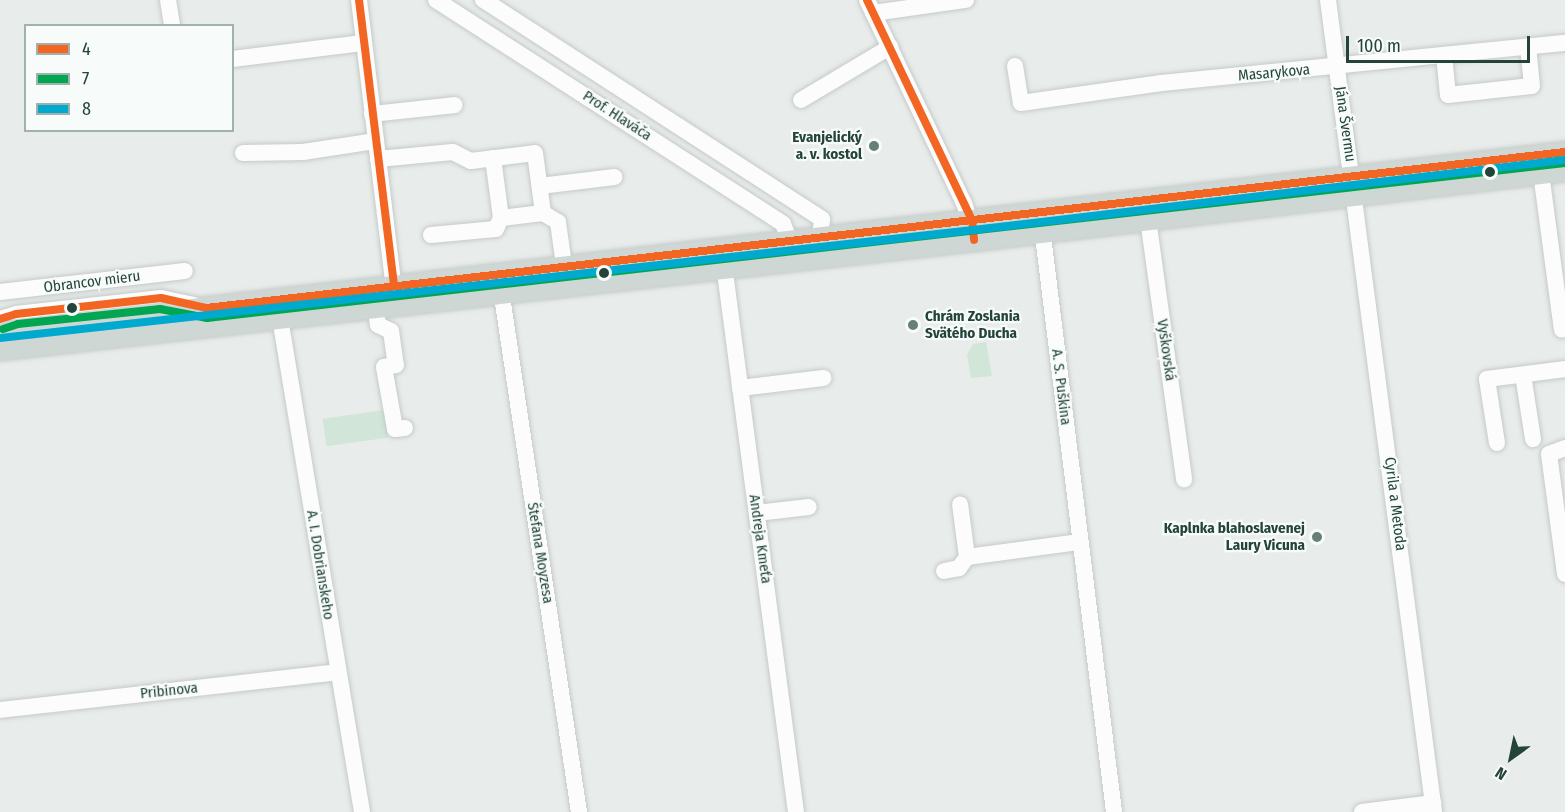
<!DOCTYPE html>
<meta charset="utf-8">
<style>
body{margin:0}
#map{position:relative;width:1565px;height:812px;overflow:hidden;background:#e8edeb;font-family:"Fira Sans Condensed",sans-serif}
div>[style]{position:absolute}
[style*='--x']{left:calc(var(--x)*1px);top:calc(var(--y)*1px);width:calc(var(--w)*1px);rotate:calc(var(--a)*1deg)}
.green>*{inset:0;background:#d1e6d8;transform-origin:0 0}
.roads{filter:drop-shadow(0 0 2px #c5cac8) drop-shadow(0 0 2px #c5cac8)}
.minor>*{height:16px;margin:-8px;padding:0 8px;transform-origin:8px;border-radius:8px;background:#fcfcfc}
.major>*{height:21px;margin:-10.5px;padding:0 10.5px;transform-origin:10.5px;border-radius:10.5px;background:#cfd7d5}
.bus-1>*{height:8px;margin:-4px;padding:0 4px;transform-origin:4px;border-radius:4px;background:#f26522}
.bus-2>*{height:8px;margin:-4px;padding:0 4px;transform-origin:4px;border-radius:4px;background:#00a651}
.bus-3>*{height:8px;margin:-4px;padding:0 4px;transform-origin:4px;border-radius:4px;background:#00a9ce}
.dots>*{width:16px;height:16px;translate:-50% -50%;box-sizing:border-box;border:3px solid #f7fbf9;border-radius:50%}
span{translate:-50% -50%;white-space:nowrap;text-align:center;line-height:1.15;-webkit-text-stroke:4.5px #f7fbf9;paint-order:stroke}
.street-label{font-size:15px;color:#23433b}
.poi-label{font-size:15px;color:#23433b;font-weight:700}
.right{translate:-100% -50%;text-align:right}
.left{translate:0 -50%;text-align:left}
.legend{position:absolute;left:24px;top:24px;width:210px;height:108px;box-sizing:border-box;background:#f7fbf9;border:2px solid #a2b1ad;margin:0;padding:8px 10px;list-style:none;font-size:18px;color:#23433b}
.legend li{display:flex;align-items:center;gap:12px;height:30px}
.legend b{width:30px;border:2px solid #a2b1ad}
.north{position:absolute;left:1481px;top:728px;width:60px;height:60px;-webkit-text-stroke:4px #f7fbf9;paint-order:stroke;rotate:213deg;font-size:16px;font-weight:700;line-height:24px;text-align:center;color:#23433b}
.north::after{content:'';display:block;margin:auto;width:21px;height:27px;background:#23433b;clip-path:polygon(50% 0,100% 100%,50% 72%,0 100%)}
.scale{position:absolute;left:1346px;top:36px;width:184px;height:27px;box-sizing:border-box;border:3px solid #23433b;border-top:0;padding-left:8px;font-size:18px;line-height:21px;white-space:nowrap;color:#23433b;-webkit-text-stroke:4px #f7fbf9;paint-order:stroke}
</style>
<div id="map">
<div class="green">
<div style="clip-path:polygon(986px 342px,992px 376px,971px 378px,967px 355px,973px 344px)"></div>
<div style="left:384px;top:410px;width:28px;height:62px;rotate:82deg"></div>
</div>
<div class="roads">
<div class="minor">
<div style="--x:168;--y:0;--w:26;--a:81"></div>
<div style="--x:359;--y:0;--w:299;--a:83.1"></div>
<div style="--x:436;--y:0;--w:413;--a:32.8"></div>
<div style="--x:783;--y:224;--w:16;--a:68"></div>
<div style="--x:789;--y:239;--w:23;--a:50"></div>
<div style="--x:804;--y:257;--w:26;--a:-53"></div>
<div style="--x:820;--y:236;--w:17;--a:-83"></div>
<div style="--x:822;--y:219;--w:404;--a:-147.1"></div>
<div style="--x:867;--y:0;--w:225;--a:64.5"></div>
<div style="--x:964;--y:203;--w:28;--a:72"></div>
<div style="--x:1328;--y:0;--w:819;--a:82.56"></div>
<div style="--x:873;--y:13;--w:94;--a:-8"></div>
<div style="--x:1444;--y:55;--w:40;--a:84.3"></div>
<div style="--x:1448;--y:95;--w:84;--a:-6.1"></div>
<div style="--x:1532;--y:86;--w:40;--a:-95.7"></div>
<div style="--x:232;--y:59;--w:132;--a:-7"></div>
<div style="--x:1015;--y:66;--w:37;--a:81"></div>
<div style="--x:1021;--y:103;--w:142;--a:-8.1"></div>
<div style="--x:1162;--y:83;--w:405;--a:-5.7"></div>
<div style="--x:801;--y:100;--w:104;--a:-30.8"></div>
<div style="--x:372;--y:114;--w:83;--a:-6.2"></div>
<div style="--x:243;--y:153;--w:60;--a:-1"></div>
<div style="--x:303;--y:152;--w:74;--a:-8.6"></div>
<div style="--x:493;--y:158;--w:61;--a:82.4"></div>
<div style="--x:501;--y:218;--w:42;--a:-6.8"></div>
<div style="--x:378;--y:159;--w:75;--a:-5.3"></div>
<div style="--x:453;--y:152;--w:20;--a:27"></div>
<div style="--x:471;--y:161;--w:64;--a:-7.1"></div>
<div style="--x:535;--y:153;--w:61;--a:82.4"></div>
<div style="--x:543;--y:213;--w:17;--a:31"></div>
<div style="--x:558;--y:222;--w:43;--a:82.1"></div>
<div style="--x:1541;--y:173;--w:158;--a:82.4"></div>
<div style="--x:540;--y:186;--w:75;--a:-6.9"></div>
<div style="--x:1148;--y:219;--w:263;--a:82.1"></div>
<div style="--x:1041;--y:220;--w:596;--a:82.97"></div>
<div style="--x:431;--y:235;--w:65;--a:-5.3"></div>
<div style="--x:496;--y:229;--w:12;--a:-66"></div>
<div style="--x:723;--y:257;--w:560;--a:82.51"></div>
<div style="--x:500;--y:283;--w:535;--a:81.51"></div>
<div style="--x:0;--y:292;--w:186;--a:-6.5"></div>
<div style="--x:278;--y:306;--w:513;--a:80.57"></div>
<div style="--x:375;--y:306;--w:19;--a:81"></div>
<div style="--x:378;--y:325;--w:14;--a:25"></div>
<div style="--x:391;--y:331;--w:34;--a:82"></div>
<div style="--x:396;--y:365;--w:12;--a:171"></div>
<div style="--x:384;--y:367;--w:63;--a:79.9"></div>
<div style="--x:395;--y:429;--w:10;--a:-6"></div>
<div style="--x:0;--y:319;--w:17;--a:-17"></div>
<div style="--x:16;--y:314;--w:146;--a:-6.3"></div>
<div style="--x:161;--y:298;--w:34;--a:12"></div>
<div style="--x:1523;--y:375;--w:65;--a:81.1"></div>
<div style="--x:740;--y:388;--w:84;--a:-6.9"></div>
<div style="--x:1497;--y:443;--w:65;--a:-98.9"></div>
<div style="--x:1487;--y:379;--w:79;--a:-7.3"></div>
<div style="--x:1565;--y:448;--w:17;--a:159"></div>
<div style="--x:1549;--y:454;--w:121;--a:82.4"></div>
<div style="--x:757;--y:513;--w:52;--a:-6.6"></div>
<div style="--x:967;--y:557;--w:114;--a:-7.6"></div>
<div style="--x:944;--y:571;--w:15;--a:-11"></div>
<div style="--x:959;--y:568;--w:14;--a:-54"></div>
<div style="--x:967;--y:557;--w:53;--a:-97.5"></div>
<div style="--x:0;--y:710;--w:340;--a:-6.4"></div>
<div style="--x:1362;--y:812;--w:72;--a:-7.2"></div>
</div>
<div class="major">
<div style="--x:0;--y:331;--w:1575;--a:-6.52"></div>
<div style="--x:0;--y:349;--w:980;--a:-6.39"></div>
<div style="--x:974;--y:240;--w:595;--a:-6.75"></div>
</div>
</div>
<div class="bus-1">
<div style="--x:359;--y:0;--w:288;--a:83"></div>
<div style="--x:867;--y:0;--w:244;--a:64.5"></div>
<div style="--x:972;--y:220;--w:20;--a:84"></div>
<div style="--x:0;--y:319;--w:17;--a:-17"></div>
<div style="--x:16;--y:314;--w:146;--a:-6.3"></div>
<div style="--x:161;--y:298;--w:46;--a:12.5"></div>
<div style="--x:206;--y:308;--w:1368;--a:-6.55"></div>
</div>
<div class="bus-2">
<div style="--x:3;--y:329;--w:16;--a:-18"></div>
<div style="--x:18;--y:324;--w:143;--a:-6"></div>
<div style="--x:160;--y:309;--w:48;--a:10.8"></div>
<div style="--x:207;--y:318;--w:1367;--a:-6.51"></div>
</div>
<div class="bus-3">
<div style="--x:0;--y:338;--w:979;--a:-6.33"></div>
<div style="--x:973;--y:230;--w:595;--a:-6.75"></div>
</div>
<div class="dots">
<div style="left:874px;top:146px;background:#687e79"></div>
<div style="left:1490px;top:172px;background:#23433b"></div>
<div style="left:604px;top:273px;background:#23433b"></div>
<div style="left:72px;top:308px;background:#23433b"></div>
<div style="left:913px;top:325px;background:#687e79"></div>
<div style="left:1317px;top:537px;background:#687e79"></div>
</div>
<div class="street-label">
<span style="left:1274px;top:73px;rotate:-5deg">Masarykova</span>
<span style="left:617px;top:116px;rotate:33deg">Prof. Hlaváča</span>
<span style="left:1345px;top:124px;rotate:82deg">Jána Švermu</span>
<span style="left:92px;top:282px;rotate:-7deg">Obrancov mieru</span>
<span style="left:1166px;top:350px;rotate:82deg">Vyškovská</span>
<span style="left:1061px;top:387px;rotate:83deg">A. S. Puškina</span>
<span style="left:1395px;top:504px;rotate:83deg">Cyrila a Metoda</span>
<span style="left:760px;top:539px;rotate:82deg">Andreja Kmeťa</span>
<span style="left:540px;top:553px;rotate:81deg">Štefana Moyzesa</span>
<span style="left:320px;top:565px;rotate:81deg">A. I. Dobrianskeho</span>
<span style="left:169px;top:691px;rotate:-6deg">Pribinova</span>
</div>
<div class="poi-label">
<span class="right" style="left:862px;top:146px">Evanjelický<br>a. v. kostol</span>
<span class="left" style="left:925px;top:325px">Chrám Zoslania<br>Svätého Ducha</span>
<span class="right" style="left:1305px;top:537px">Kaplnka blahoslavenej<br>Laury Vicuna</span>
</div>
<ul class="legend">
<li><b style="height:8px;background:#f26522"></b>4</li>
<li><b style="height:8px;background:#00a651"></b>7</li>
<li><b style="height:8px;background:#00a9ce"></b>8</li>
</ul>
<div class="north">N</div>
<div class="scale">100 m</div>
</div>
